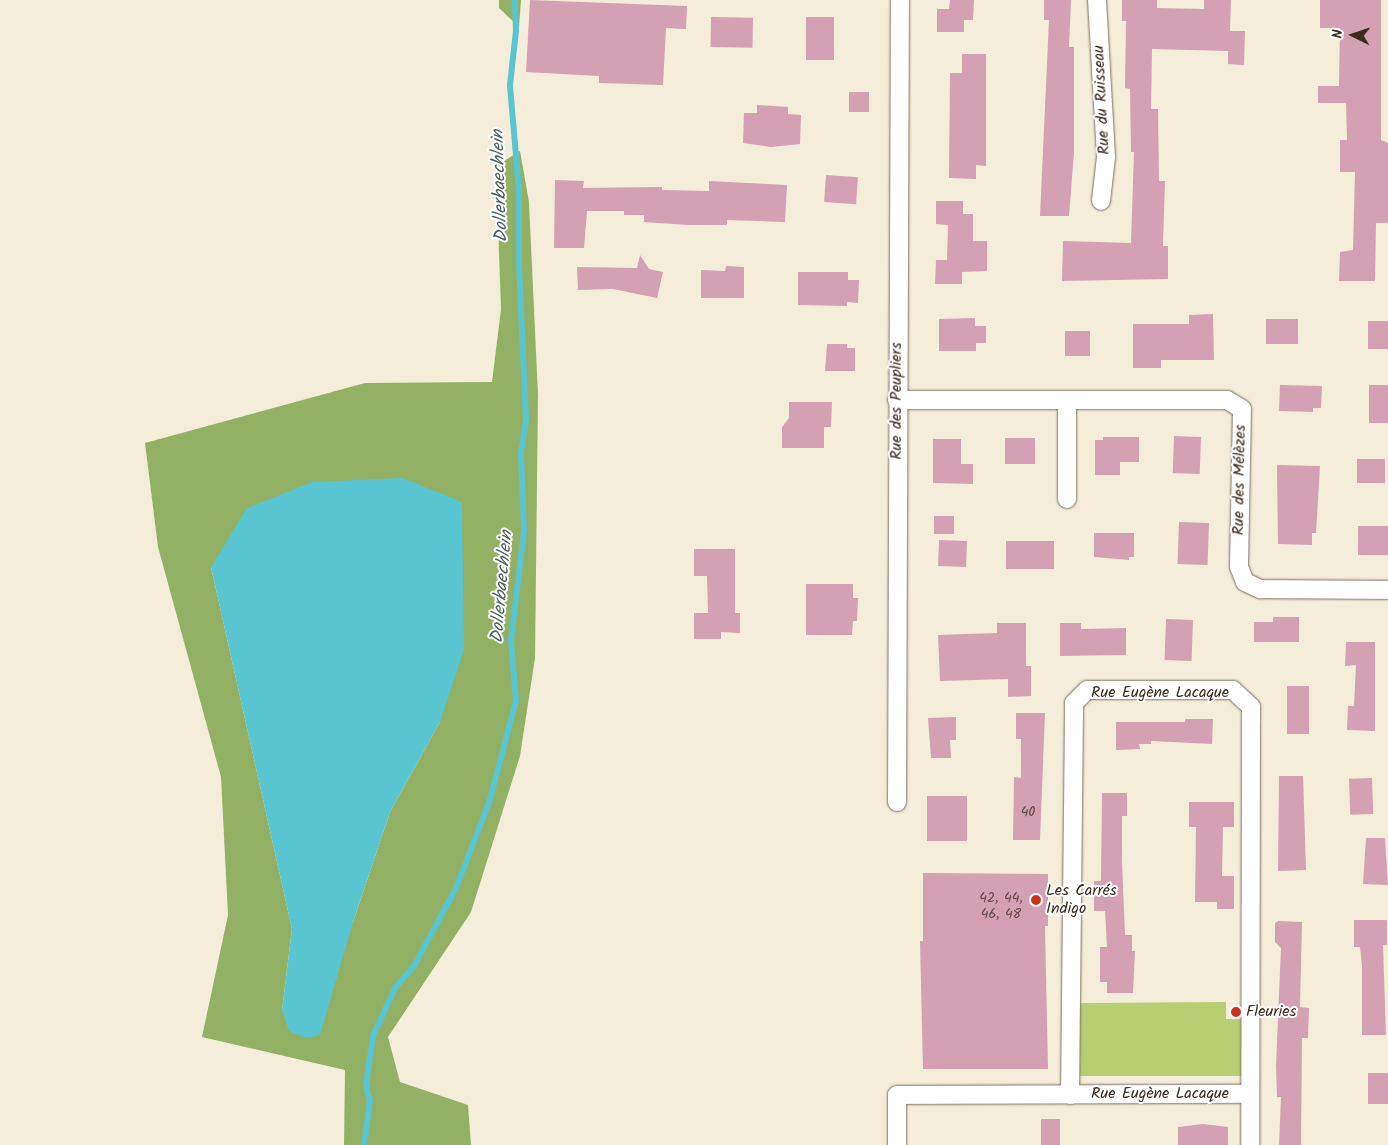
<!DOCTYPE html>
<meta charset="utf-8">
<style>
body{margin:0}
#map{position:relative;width:1388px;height:1145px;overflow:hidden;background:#f4edda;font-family:Kalam,sans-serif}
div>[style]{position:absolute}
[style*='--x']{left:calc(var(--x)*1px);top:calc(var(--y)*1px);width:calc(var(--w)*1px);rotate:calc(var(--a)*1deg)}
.green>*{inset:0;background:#b8ce72}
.forest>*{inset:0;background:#92b164}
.water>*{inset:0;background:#59c5d1}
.stream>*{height:6px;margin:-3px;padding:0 3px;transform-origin:3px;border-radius:3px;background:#59c5d1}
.building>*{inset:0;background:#d4a0b4;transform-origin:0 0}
.roads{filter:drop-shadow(0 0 1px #7c6e60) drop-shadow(0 0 1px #7c6e60)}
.street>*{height:18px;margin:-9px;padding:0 9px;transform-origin:9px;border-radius:9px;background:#fff}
.dots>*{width:14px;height:14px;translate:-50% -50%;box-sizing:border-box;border:2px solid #fff;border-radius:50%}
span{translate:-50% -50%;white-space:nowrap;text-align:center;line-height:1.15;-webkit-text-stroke:4px #fff;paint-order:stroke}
.number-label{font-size:14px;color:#614844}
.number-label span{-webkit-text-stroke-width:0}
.street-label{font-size:16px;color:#3b2a1e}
.poi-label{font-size:16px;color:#3b2a1e}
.left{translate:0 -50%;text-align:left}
.water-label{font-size:18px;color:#46605d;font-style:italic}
.north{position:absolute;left:1328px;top:10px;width:50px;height:50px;-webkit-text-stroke:4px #fff;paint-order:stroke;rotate:274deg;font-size:14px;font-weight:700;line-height:20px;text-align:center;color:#3b2a1e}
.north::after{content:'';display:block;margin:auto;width:18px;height:22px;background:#3b2a1e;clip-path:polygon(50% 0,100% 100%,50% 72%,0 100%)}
</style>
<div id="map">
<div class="green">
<div style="clip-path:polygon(1226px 1002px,1226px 1019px,1243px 1019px,1243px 1076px,1080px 1076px,1080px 1003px)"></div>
</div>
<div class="forest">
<div style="clip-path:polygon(499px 0,521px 0,519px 27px,499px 8px)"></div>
<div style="clip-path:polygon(evenodd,520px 151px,529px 202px,538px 395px,535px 658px,520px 756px,471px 912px,388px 1037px,400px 1082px,468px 1105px,471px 1145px,344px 1145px,345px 1070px,202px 1037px,228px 915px,221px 777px,158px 547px,145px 443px,365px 383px,492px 382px,501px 309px,496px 166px,520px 151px,211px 567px,440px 722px,390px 812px,353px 922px,282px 1010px,292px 929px,211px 567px)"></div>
</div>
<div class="water">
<div style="clip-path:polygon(403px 478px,462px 502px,464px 650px,440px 722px,390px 812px,353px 922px,320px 1035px,306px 1038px,289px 1031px,282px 1010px,292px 929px,211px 567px,247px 508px,312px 482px)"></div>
</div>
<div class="stream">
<div style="--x:364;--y:1145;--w:44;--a:-82.2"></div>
<div style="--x:370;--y:1101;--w:16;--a:-105"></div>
<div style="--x:366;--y:1086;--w:50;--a:-82"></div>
<div style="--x:373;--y:1036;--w:53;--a:-65.4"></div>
<div style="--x:395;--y:988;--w:29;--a:-49"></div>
<div style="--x:414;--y:966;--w:89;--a:-61.7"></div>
<div style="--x:456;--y:888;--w:91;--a:-68.8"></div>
<div style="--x:489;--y:803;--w:106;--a:-75.2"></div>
<div style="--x:516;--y:701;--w:61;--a:-94.7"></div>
<div style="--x:511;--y:640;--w:110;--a:-83.2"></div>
<div style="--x:524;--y:531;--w:79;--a:-92.2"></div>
<div style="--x:521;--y:452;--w:33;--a:-81"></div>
<div style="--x:526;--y:419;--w:156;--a:-92.6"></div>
<div style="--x:519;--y:263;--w:72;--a:-90"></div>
<div style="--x:519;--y:191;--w:106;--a:-94.9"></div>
<div style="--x:510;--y:85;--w:54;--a:-83.7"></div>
<div style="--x:516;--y:31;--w:31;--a:-92"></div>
</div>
<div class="building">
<div style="clip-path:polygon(530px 0,687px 6px,686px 29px,666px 28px,663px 85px,599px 83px,599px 76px,526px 72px)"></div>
<div style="clip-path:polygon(950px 0,974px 0,973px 20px,964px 20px,964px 32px,937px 32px,937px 9px,949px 9px)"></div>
<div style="clip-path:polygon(1044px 0,1071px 0,1069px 47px,1074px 47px,1074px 152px,1069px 216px,1040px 216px,1049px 20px,1044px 20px)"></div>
<div style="clip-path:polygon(1122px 0,1157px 0,1157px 8px,1204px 9px,1204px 0,1231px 0,1230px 31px,1245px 31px,1244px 65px,1228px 64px,1228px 51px,1152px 49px,1151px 109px,1158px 109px,1159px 181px,1165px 181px,1163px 246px,1168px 246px,1168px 279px,1062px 281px,1063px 241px,1131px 243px,1134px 152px,1131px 152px,1130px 89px,1125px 88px,1126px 21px,1122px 21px)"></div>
<div style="clip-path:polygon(1320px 0,1381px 0,1381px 140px,1388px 143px,1388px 223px,1376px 223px,1375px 281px,1339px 281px,1340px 252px,1353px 250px,1355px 172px,1340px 172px,1340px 140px,1347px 140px,1346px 103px,1318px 103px,1318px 86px,1339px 86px,1340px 28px,1320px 28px)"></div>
<div style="left:711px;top:17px;width:42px;height:30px;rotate:1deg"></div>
<div style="left:806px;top:17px;width:28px;height:43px"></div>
<div style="clip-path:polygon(962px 54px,986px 54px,986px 166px,976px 165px,976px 179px,949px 178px,950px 73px,962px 73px)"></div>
<div style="left:849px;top:92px;width:20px;height:20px"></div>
<div style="clip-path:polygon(757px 105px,788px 107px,788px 114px,801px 115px,800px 144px,771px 147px,743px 143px,744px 113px,757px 113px)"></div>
<div style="left:826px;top:175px;width:32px;height:27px;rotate:4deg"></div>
<div style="clip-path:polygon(555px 180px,584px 181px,583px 188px,662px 187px,662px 190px,709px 191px,709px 181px,787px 185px,785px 222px,727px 220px,727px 225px,688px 225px,644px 222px,644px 215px,624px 215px,624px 211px,587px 211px,584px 248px,554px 248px)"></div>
<div style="clip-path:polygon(936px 201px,963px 201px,963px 214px,973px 214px,973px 241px,987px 241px,987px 271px,962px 272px,962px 284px,935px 284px,936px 260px,947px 260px,948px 225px,936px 224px)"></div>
<div style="clip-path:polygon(640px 255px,649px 269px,663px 272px,657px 298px,613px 289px,578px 290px,577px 267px,637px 268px)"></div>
<div style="clip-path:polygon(726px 266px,744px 267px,744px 298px,701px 298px,701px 270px,725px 271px)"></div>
<div style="clip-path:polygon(798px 272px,848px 272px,848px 280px,859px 280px,858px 303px,847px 302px,847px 306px,798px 305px)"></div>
<div style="clip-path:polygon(1213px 314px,1214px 360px,1161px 360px,1161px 368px,1133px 368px,1133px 324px,1189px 324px,1189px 315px)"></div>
<div style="clip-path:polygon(975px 318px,975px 326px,986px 326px,986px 343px,976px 343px,976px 351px,939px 351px,939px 319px)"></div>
<div style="left:1266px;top:319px;width:32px;height:25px"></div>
<div style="left:1368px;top:321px;width:20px;height:28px"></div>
<div style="left:1065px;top:331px;width:25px;height:25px"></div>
<div style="clip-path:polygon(827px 344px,847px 344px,847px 348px,855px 348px,855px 371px,825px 371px)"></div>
<div style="clip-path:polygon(1280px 385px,1322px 386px,1321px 408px,1313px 408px,1313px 412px,1279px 411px)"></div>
<div style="left:1369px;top:385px;width:19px;height:38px"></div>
<div style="clip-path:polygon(789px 402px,832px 402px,831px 427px,824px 427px,824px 448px,782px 448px,782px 427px,789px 418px)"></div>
<div style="left:1174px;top:436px;width:27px;height:37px;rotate:2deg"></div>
<div style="clip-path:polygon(1103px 437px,1139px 437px,1139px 462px,1120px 462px,1120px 475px,1095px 475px,1095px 440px,1103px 440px)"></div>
<div style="left:1005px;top:438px;width:30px;height:26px"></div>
<div style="clip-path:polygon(933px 439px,961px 439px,961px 464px,973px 464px,973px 484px,933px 483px)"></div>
<div style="left:1357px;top:459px;width:28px;height:24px"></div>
<div style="clip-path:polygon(1277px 465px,1320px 466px,1316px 533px,1312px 533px,1312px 545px,1278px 544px)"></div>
<div style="left:934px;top:516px;width:20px;height:18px"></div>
<div style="left:1179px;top:522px;width:30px;height:42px;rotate:2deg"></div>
<div style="left:1358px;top:526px;width:30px;height:29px"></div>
<div style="clip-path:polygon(1094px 533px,1134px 533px,1134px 557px,1129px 557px,1129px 560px,1094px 557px)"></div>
<div style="left:939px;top:540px;width:28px;height:26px;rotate:2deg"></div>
<div style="left:1006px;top:541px;width:48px;height:28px"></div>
<div style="clip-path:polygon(694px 549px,735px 549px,735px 613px,740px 613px,740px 633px,721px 632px,721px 639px,694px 639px,694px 613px,708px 613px,707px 576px,694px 576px)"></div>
<div style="clip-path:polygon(806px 584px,853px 584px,853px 598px,858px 598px,857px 621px,853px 621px,852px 635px,806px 635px)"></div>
<div style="clip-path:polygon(1273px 617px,1299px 617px,1299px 642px,1254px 642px,1254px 622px,1273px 622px)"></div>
<div style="left:1166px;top:619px;width:27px;height:41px;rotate:2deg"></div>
<div style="clip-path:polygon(997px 623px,1026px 623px,1026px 666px,1031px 666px,1031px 696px,1008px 697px,1008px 679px,940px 681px,938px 635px,997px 633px)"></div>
<div style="clip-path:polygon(1060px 623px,1081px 623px,1081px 629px,1126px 628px,1126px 655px,1060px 656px)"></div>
<div style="clip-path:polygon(1346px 642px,1375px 642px,1375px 731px,1347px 730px,1348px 706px,1354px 706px,1356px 665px,1345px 666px)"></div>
<div style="left:1309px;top:686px;width:48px;height:22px;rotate:90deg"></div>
<div style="clip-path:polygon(1016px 713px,1045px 713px,1040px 840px,1013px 840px,1014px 777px,1021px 778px,1021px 739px,1016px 739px)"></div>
<div style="clip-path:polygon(956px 717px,956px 740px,950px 740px,951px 758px,931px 758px,928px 718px)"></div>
<div style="clip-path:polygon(1185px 719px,1213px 719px,1212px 744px,1151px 741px,1151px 744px,1139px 744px,1140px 749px,1116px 750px,1116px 722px,1185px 722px)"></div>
<div style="clip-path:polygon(1279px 776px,1303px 776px,1306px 870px,1278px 871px)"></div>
<div style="left:1372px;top:778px;width:36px;height:23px;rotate:88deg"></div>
<div style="clip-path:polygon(1102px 793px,1127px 793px,1127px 816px,1122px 816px,1122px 861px,1125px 935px,1132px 935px,1132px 951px,1135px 951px,1133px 993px,1107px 993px,1107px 982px,1100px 982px,1100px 947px,1107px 947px,1105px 911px,1094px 911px,1094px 881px,1101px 881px)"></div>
<div style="left:967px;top:796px;width:45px;height:40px;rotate:90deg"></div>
<div style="clip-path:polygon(1189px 802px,1234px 802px,1234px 827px,1223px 827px,1222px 876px,1234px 876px,1234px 909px,1217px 909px,1217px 902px,1195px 902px,1196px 827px,1189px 827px)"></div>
<div style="clip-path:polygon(1366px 838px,1385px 838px,1388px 885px,1363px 884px)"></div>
<div style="clip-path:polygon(923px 873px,1048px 874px,1048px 926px,1045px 926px,1048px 1069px,923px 1069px,920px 941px,923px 941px)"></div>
<div style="clip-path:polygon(1354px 920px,1387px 920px,1387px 945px,1383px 945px,1386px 1035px,1362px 1035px,1362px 966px,1360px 947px,1354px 947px)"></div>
<div style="clip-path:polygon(1278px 921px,1302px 922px,1300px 1007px,1309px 1008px,1308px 1038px,1302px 1038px,1301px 1145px,1279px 1145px,1281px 1097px,1277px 1097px,1276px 1065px,1281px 948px,1275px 942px,1275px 923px)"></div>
<div style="left:1368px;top:1073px;width:20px;height:31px"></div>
<div style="left:1060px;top:1119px;width:26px;height:19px;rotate:90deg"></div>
<div style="clip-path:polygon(1203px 1124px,1228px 1127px,1228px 1145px,1178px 1145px,1178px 1127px)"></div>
</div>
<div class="roads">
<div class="street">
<div style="--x:1097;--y:0;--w:157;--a:86.7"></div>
<div style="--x:1106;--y:157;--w:44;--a:96.5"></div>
<div style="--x:897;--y:400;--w:330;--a:0"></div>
<div style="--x:1227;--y:400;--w:17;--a:31"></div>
<div style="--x:1242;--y:409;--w:158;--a:91.1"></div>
<div style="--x:1239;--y:567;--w:16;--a:68"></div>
<div style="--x:1245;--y:582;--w:17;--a:25"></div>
<div style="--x:1260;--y:589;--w:128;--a:0.4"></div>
<div style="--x:1067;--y:499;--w:98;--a:-90"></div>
<div style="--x:897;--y:802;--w:802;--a:-89.79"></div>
<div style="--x:1070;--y:1095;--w:392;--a:-89.4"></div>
<div style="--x:1074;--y:703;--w:18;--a:-45"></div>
<div style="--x:1087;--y:690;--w:146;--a:0"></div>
<div style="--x:1233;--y:690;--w:25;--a:43"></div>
<div style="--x:1251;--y:707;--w:438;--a:90.1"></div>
<div style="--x:897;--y:1145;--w:50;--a:-90"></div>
<div style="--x:897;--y:1095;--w:353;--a:-0.2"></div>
</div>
</div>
<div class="dots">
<div style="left:1036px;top:900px;background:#c8321e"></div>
<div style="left:1236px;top:1012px;background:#c8321e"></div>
</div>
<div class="number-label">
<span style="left:1028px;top:812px">40</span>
<span style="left:1001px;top:906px">42, 44,<br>46, 48</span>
</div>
<div class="street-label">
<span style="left:1102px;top:100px;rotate:-93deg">Rue du Ruisseau</span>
<span style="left:897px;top:401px;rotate:-90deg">Rue des Peupliers</span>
<span style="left:1240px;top:480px;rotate:-89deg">Rue des Mélèzes</span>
<span style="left:1160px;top:693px">Rue Eugène Lacaque</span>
<span style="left:1160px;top:1094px">Rue Eugène Lacaque</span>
</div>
<div class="poi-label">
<span class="left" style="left:1046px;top:900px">Les Carrés<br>Indigo</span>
<span class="left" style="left:1246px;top:1012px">Fleuries</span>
</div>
<div class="water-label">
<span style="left:501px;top:186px;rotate:-92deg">Dollerbaechlein</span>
<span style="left:503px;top:587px;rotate:-85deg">Dollerbaechlein</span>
</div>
<div class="north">N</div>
</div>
